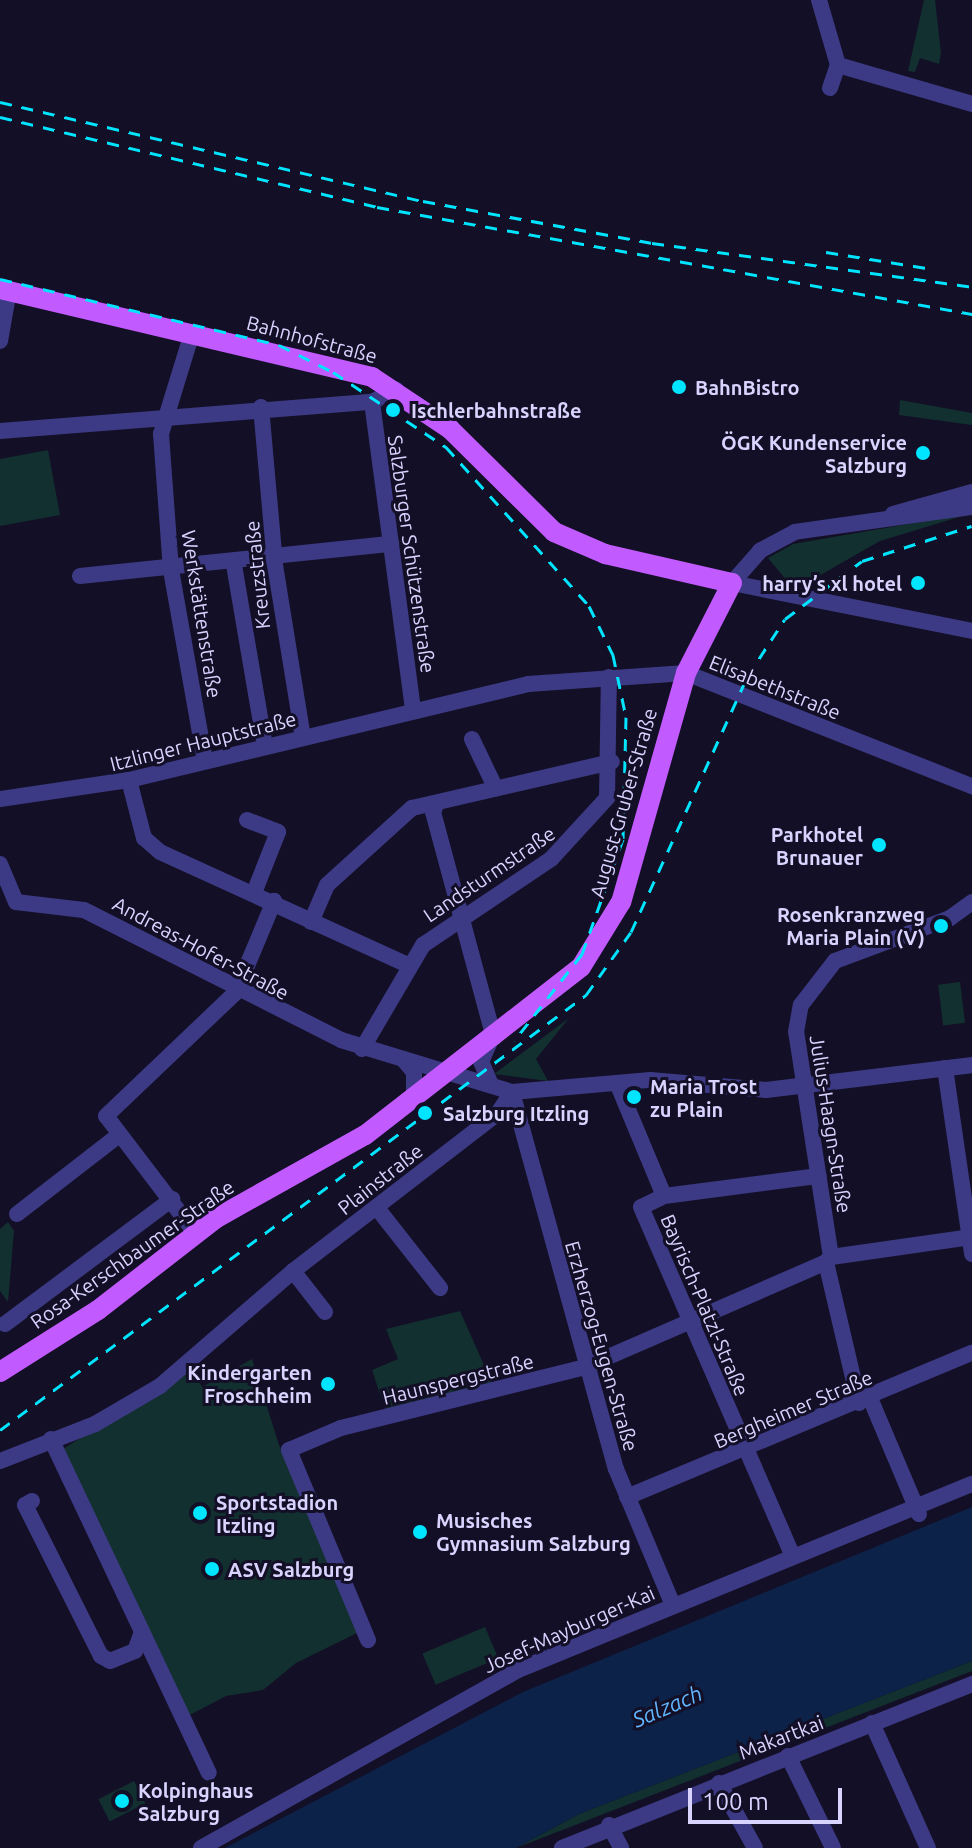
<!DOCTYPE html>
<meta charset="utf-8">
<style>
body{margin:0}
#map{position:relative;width:972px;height:1848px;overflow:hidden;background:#130f26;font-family:Ubuntu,sans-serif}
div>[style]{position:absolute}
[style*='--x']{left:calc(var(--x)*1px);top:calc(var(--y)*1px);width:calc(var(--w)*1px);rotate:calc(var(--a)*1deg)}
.green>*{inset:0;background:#12302f;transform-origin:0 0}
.water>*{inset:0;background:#0c2248}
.minor>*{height:16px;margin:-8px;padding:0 8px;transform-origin:8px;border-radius:8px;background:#3d3a85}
.major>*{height:20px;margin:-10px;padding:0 10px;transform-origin:10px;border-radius:10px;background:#c25bff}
.rail>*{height:3px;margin-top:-1.5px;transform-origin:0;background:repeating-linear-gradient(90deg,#00e5ff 0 12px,transparent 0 22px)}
.dots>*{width:22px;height:22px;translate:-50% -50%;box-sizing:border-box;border:4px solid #130f26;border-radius:50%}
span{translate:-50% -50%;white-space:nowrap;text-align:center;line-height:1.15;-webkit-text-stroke:6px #130f26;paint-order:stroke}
.street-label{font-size:20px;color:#d9d4ff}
.poi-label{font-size:20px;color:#d9d4ff;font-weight:700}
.left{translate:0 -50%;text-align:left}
.right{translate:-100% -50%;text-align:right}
.water-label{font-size:22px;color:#62b6ff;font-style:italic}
.scale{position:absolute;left:688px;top:1788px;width:154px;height:36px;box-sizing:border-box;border:4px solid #d9d4ff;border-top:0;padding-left:10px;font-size:24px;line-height:28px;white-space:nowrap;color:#d9d4ff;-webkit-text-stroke:6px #130f26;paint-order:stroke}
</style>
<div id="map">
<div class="green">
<div style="clip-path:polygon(924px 0,935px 0,941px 53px,939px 64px,920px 58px,915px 72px,908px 71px)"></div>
<div style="clip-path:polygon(900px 400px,972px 413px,972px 425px,899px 415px)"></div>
<div style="clip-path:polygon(48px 450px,60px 515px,0 526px,0 459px)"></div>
<div style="clip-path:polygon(972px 513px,880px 541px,803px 585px,788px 582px,768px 558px,793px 544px)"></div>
<div style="left:960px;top:982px;width:41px;height:22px;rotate:83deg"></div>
<div style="clip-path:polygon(569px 1018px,536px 1059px,548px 1081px,494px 1074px)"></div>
<div style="clip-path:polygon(8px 1222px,14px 1231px,8px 1302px,0 1291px,0 1229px)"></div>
<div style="clip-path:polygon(460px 1311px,492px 1383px,385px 1409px,372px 1370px,398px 1359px,386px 1329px)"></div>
<div style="clip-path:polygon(252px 1359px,279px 1445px,359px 1632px,296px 1663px,263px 1690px,226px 1696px,186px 1717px,63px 1449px,192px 1368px,202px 1387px)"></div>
<div style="left:485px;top:1627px;width:34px;height:68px;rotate:67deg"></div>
<div style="clip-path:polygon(972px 1661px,972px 1671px,516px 1848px,579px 1814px)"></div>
<div style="left:134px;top:1781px;width:25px;height:40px;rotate:63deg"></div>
</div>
<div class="water">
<div style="clip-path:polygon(972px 1507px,972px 1661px,579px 1814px,516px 1848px,225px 1848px,523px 1692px)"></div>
</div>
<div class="minor">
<div style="--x:819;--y:0;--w:68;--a:73.7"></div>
<div style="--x:838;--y:65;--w:140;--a:16.2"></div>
<div style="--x:830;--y:88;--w:24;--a:-71"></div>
<div style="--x:192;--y:333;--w:106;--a:107.1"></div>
<div style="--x:161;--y:434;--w:136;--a:85.8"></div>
<div style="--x:171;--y:570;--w:193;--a:79.9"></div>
<div style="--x:0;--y:341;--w:52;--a:-80"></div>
<div style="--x:372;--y:402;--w:311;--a:82.4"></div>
<div style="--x:261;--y:407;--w:159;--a:84.9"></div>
<div style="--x:275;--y:565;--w:174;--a:80.8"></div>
<div style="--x:0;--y:431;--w:373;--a:-4.5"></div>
<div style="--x:372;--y:402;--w:27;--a:-28"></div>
<div style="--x:972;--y:507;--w:179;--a:172"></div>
<div style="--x:795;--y:532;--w:40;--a:152"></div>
<div style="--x:760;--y:551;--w:43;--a:131.2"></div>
<div style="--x:732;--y:583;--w:245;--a:11.3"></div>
<div style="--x:893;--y:514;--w:82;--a:-15.6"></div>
<div style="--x:234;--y:565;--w:184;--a:80.3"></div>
<div style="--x:80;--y:576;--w:313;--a:-5.9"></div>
<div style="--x:472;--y:739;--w:55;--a:64.4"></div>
<div style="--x:129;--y:780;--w:60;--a:75.5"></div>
<div style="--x:144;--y:838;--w:21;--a:41"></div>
<div style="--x:160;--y:852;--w:270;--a:24.5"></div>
<div style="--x:0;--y:799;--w:130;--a:-8.4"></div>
<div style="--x:129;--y:780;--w:410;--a:-13.5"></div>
<div style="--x:528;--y:684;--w:158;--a:-4"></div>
<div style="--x:686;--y:673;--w:308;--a:21.6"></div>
<div style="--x:437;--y:803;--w:10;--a:114"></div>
<div style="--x:433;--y:812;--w:234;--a:74.9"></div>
<div style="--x:247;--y:820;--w:33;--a:21"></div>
<div style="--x:278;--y:832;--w:66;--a:111.5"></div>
<div style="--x:0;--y:864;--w:41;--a:67.2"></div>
<div style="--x:16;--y:902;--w:68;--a:6.7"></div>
<div style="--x:84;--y:910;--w:288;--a:26.8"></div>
<div style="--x:341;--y:1040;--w:179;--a:16.9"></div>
<div style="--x:512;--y:1092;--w:139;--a:-5"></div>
<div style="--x:650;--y:1080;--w:116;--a:4.9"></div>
<div style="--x:766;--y:1090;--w:208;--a:-6.9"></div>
<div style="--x:311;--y:922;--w:40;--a:-66.6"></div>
<div style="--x:327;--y:885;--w:115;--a:-42.2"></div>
<div style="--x:412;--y:808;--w:205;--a:-13"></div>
<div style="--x:362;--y:1049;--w:121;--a:-59.6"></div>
<div style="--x:423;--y:945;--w:154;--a:-33.9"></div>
<div style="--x:551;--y:859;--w:83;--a:-47.4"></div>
<div style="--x:607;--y:798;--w:121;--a:-89.1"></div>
<div style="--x:403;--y:1059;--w:17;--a:50"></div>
<div style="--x:414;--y:1072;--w:27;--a:90"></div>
<div style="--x:945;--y:1068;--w:188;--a:81.7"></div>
<div style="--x:617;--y:1083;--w:122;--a:67.4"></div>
<div style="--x:664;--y:1196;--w:25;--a:154"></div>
<div style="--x:641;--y:1207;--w:381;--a:66.5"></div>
<div style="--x:491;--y:1085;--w:25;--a:-113"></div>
<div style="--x:481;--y:1062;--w:24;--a:-66"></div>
<div style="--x:512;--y:1092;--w:391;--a:74.6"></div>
<div style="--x:616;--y:1469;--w:147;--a:67.3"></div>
<div style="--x:664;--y:1196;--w:156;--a:-7.4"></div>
<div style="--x:377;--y:1208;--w:102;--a:51.8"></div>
<div style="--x:17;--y:1214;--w:130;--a:-37.8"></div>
<div style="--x:196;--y:1234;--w:148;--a:-127.3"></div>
<div style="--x:106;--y:1116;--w:180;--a:-43.6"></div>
<div style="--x:236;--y:992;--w:99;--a:-67.3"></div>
<div style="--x:831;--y:1257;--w:142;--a:-8.1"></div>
<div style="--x:293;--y:1271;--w:52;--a:52"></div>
<div style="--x:5;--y:1324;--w:209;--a:-36.8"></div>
<div style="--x:870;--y:1398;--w:126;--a:67.1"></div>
<div style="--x:859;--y:1403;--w:145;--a:-103.2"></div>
<div style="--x:826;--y:1262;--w:7;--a:-45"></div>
<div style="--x:831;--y:1257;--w:228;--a:-98.8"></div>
<div style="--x:796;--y:1032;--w:27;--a:-80"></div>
<div style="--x:801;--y:1005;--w:56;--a:-52.3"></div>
<div style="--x:835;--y:961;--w:123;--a:-20.5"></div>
<div style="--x:950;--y:918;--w:27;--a:-36"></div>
<div style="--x:51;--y:1439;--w:369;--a:64.7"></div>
<div style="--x:0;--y:1461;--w:102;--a:-21.3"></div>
<div style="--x:95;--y:1424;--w:75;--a:-30.3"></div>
<div style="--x:160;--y:1386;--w:176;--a:-40.8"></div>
<div style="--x:293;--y:1271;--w:259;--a:-37.6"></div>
<div style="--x:498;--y:1113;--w:25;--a:-56"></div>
<div style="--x:627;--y:1497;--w:374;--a:-22.7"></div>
<div style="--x:32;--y:1501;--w:8;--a:150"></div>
<div style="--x:25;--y:1505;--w:169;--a:63.3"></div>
<div style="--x:101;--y:1656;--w:10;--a:29"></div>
<div style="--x:110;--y:1661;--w:27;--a:-22"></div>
<div style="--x:135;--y:1651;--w:20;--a:-70"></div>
<div style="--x:368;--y:1640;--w:206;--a:-112.6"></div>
<div style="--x:289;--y:1450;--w:56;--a:-22.9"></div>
<div style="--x:341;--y:1428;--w:252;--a:-14"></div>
<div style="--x:585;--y:1367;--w:263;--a:-23.5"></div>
<div style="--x:872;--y:1723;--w:137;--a:65.9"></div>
<div style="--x:788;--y:1756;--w:102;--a:63.9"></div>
<div style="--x:719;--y:1783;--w:74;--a:61"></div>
<div style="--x:609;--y:1825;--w:26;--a:62"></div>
<div style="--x:201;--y:1848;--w:364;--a:-29.3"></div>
<div style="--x:518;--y:1670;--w:491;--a:-22.3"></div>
<div style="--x:562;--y:1848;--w:442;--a:-21.8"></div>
</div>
<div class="major">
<div style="--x:0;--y:289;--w:382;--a:13.3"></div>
<div style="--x:372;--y:377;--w:94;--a:33.7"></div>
<div style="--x:450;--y:429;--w:146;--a:44.7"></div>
<div style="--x:554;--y:532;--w:56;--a:23.3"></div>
<div style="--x:605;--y:554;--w:130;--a:12.9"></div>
<div style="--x:732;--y:583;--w:101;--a:117.1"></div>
<div style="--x:686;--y:673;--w:238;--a:105.8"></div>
<div style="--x:621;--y:902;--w:76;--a:121.6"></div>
<div style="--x:581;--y:967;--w:274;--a:142.1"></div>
<div style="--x:365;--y:1135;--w:172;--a:150.8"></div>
<div style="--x:215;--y:1219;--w:148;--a:142.1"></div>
<div style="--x:98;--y:1310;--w:116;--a:147.7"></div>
</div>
<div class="rail">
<div style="--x:0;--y:102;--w:434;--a:13.2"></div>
<div style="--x:423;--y:201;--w:233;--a:10.4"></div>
<div style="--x:652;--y:243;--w:323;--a:7.8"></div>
<div style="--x:0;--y:117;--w:388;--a:13.4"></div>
<div style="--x:377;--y:207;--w:605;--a:10.19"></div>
<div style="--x:826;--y:252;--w:108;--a:9"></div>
<div style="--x:0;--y:279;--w:287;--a:13.3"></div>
<div style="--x:279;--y:345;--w:60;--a:26.6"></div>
<div style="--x:333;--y:372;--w:136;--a:33.6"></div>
<div style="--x:446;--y:447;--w:214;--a:48"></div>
<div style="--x:589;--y:606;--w:55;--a:63.9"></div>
<div style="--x:613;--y:655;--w:63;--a:78.2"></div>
<div style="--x:626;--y:717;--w:122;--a:91.4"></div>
<div style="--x:623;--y:839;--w:122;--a:109.6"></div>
<div style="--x:582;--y:954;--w:110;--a:128"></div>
<div style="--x:0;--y:1430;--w:730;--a:-36.59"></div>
<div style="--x:586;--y:995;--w:77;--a:-54.5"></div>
<div style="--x:631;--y:932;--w:280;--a:-65.5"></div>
<div style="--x:747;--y:677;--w:69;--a:-56.8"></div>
<div style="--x:785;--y:619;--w:96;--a:-37"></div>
<div style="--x:862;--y:561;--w:115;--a:-17.7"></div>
</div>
<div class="dots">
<div style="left:679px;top:387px;background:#00e5ff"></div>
<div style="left:393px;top:410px;background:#00e5ff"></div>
<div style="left:923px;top:453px;background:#00e5ff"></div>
<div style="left:918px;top:583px;background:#00e5ff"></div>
<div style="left:879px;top:845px;background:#00e5ff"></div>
<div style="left:941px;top:926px;background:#00e5ff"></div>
<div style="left:634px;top:1097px;background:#00e5ff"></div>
<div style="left:425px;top:1113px;background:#00e5ff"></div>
<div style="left:328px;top:1384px;background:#00e5ff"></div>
<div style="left:200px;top:1513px;background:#00e5ff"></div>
<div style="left:420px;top:1532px;background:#00e5ff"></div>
<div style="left:212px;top:1569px;background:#00e5ff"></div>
<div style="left:122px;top:1801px;background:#00e5ff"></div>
</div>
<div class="street-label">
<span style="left:312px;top:339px;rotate:15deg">Bahnhofstraße</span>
<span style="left:412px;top:554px;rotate:82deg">Salzburger Schützenstraße</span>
<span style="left:257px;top:575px;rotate:-96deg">Kreuzstraße</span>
<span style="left:202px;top:614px;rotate:81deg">Werkstättenstraße</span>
<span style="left:775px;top:687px;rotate:22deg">Elisabethstraße</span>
<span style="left:203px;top:741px;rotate:-14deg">Itzlinger Hauptstraße</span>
<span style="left:623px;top:803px;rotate:-74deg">August-Gruber-Straße</span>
<span style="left:489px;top:874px;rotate:-34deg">Landsturmstraße</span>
<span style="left:201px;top:948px;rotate:28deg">Andreas-Hofer-Straße</span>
<span style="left:831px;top:1124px;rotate:81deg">Julius-Haagn-Straße</span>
<span style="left:380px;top:1179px;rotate:-38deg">Plainstraße</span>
<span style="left:132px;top:1254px;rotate:-35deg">Rosa-Kerschbaumer-Straße</span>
<span style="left:705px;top:1305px;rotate:67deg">Bayrisch-Platzl-Straße</span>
<span style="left:602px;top:1346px;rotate:74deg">Erzherzog-Eugen-Straße</span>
<span style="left:458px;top:1379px;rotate:-14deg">Haunspergstraße</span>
<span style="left:793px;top:1409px;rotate:-23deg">Bergheimer Straße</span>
<span style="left:569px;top:1629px;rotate:-24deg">Josef-Mayburger-Kai</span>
<span style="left:781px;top:1737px;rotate:-21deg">Makartkai</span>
</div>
<div class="poi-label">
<span class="left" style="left:695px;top:387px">BahnBistro</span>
<span class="left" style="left:411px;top:410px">Ischlerbahnstraße</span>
<span class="right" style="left:907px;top:454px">ÖGK Kundenservice<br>Salzburg</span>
<span class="right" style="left:902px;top:583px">harry’s xl hotel</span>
<span class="right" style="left:863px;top:846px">Parkhotel<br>Brunauer</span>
<span class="right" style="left:925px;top:926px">Rosenkranzweg<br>Maria Plain (V)</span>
<span class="left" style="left:650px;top:1098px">Maria Trost<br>zu Plain</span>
<span class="left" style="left:443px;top:1113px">Salzburg Itzling</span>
<span class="right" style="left:312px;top:1384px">Kindergarten<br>Froschheim</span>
<span class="left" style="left:216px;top:1514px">Sportstadion<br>Itzling</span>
<span class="left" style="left:436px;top:1532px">Musisches<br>Gymnasium Salzburg</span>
<span class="left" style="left:228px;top:1569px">ASV Salzburg</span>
<span class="left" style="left:138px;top:1802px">Kolpinghaus<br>Salzburg</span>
</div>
<div class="water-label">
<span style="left:667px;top:1706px;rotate:-23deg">Salzach</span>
</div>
<div class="scale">100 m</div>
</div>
